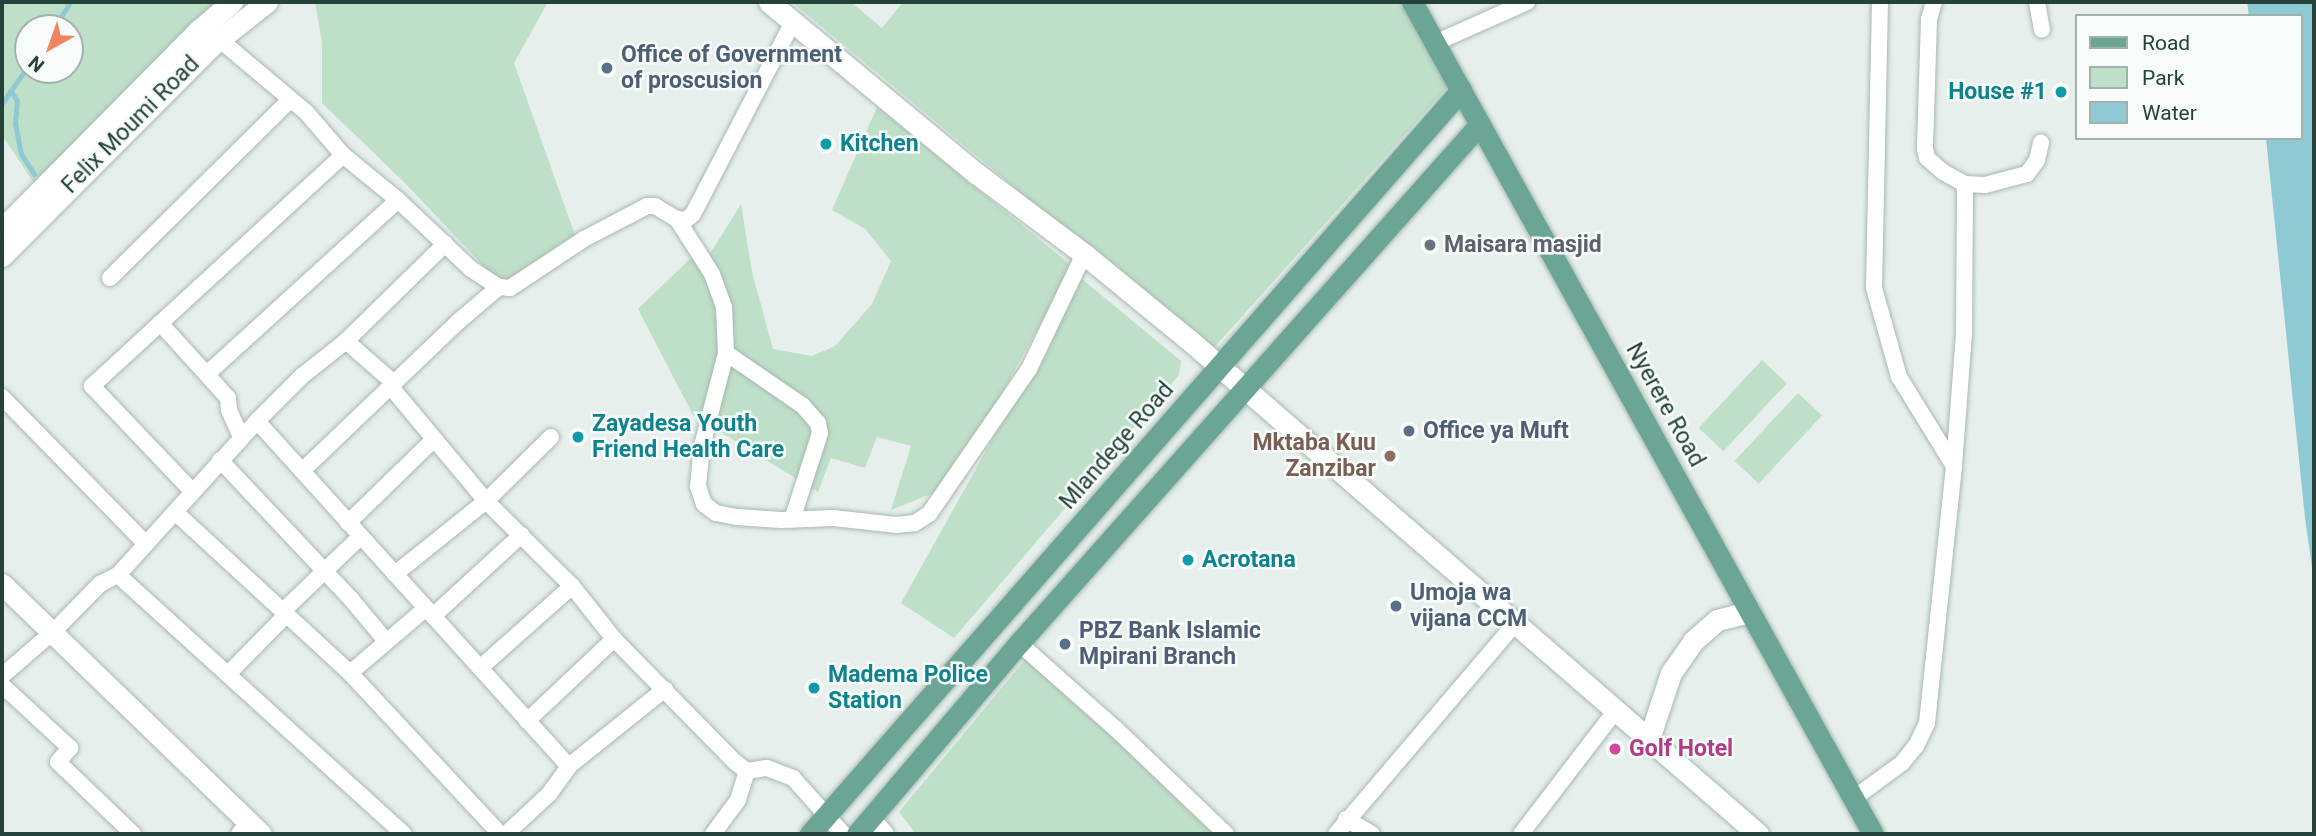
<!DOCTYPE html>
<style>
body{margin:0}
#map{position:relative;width:2316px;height:836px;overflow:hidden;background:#e6efeb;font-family:Roboto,sans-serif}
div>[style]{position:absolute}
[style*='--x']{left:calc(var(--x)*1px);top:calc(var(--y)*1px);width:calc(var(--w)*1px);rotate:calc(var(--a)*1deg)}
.green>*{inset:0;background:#bfe0c8;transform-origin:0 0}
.water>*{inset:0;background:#8ec9d4}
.stream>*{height:5px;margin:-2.5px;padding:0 2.5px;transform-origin:2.5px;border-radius:2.5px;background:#8ec9d4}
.roads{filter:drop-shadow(0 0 2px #a8b8b2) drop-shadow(0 0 2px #a8b8b2)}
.street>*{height:16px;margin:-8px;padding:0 8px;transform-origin:8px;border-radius:8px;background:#fff}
.secondary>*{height:21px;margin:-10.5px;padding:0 10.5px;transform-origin:10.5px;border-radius:10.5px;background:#fff}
.primary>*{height:21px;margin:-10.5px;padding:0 10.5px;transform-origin:10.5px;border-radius:10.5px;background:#6aa596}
.dots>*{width:19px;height:19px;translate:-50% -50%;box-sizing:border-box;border:4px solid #f7fbf9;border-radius:50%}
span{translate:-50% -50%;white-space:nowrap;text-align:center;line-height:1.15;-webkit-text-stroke:5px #f7fbf9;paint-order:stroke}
.service-label{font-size:23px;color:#4e5e75;font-weight:700}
.left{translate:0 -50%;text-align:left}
.culture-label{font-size:23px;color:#0d838f;font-weight:700}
.right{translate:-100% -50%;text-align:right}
.street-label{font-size:23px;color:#24423a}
.worship-label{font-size:23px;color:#5b616d;font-weight:700}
.education-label{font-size:23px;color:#785e54;font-weight:700}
.hotel-label{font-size:23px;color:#b23c85;font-weight:700}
.frame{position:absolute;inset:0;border:4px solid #24423a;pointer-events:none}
.legend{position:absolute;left:2075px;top:14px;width:228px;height:126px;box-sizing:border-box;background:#f7fbf9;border:2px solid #a3b1ad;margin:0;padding:9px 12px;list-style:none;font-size:21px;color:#24423a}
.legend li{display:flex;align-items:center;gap:14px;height:35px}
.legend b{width:35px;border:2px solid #a3b1ad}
.north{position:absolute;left:14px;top:14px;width:70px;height:70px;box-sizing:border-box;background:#f7fbf9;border:2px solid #a3b1ad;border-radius:50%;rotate:220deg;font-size:19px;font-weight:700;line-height:28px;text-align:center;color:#24423a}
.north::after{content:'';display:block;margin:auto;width:24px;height:32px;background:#f4845f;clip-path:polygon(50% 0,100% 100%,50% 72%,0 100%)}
</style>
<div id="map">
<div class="green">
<div style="clip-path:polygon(evenodd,2px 2px,215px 2px,36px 186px,2px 135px,2px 101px,5px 95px,2px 91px,2px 2px,28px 28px,70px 28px,70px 70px,28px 70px,28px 28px)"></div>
<div style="clip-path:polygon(315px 2px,548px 2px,514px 63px,576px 238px,510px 283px,492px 275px,405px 183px,322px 103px,322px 43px)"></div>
<div style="clip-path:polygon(792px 2px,851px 2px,882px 28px,903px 2px,1407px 2px,1452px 82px,1211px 351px)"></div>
<div style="clip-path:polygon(877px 107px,1072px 266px,951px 486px,891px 510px,911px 446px,877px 437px,865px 468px,831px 458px,818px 492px,693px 415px,638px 309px,696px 253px,708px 257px,741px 204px,752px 272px,773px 349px,812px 356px,835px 346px,872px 304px,891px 261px,865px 229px,832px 210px)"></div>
<div style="clip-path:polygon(1082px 279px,1181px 361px,1179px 375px,954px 638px,901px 603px)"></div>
<div style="left:1762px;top:360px;width:34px;height:93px;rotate:43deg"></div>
<div style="left:1798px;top:393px;width:33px;height:93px;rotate:43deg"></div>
<div style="clip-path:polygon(1028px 656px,1220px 834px,916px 834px,899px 812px)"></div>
</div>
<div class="water">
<div style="clip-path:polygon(2247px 2px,2314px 2px,2314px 581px,2305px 518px,2266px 138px,2300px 138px,2300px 16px,2249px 16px)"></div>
</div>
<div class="stream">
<div style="--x:54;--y:28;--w:31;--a:-58"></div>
<div style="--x:11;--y:91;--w:12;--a:59"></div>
<div style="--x:17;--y:101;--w:22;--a:95"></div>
<div style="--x:15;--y:123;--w:32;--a:79"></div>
<div style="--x:21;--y:154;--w:24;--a:57"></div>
<div style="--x:2;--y:103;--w:45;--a:-54.9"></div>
</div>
<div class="roads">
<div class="street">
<div style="--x:1934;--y:2;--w:18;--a:106"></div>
<div style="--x:1929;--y:19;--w:130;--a:91.8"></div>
<div style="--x:1925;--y:149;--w:9;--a:77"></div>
<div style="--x:1927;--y:158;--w:21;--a:41"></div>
<div style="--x:1943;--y:172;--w:25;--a:29"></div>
<div style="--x:2037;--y:2;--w:28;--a:80"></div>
<div style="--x:213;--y:34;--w:121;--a:40"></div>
<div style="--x:306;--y:112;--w:57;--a:49.3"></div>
<div style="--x:343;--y:155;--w:71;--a:39.3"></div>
<div style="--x:398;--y:200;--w:100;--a:43.4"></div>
<div style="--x:471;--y:269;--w:33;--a:33"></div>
<div style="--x:499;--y:287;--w:11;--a:5"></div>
<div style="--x:510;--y:288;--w:89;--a:-33.5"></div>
<div style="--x:584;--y:239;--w:71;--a:-27.6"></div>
<div style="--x:647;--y:206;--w:8;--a:0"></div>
<div style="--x:655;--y:206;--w:26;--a:31"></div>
<div style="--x:677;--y:219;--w:9;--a:6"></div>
<div style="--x:686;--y:220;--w:9;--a:-41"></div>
<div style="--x:693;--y:214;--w:216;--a:-62.5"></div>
<div style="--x:1435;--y:43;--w:101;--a:-24"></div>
<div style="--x:677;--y:219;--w:65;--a:57.5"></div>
<div style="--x:712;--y:274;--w:35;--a:70"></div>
<div style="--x:724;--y:307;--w:46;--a:87.5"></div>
<div style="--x:726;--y:353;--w:96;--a:104.5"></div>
<div style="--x:702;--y:446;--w:40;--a:95.7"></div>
<div style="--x:698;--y:486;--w:19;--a:72"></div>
<div style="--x:704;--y:504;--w:15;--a:37"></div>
<div style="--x:716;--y:513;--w:21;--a:11"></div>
<div style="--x:737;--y:517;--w:44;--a:3.9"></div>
<div style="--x:781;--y:520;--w:52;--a:-2.2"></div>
<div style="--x:833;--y:518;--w:63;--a:6.3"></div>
<div style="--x:896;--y:525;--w:19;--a:-6"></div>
<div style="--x:915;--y:523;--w:17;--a:-33"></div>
<div style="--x:929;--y:514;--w:176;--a:-55.4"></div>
<div style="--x:1029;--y:369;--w:127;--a:-64.4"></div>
<div style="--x:110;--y:278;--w:253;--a:-44.7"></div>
<div style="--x:160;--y:323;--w:101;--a:47.8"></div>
<div style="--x:228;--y:398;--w:12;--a:85"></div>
<div style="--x:229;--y:410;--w:30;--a:66"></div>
<div style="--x:346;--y:341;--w:139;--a:-44.4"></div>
<div style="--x:726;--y:353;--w:93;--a:34.5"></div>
<div style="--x:803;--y:406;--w:23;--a:49"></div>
<div style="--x:818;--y:423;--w:10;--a:79"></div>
<div style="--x:820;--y:433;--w:91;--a:107.8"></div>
<div style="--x:208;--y:373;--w:257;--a:-42.3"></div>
<div style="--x:390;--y:386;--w:150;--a:50.1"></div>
<div style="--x:486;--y:501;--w:117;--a:141.3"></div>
<div style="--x:2;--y:397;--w:206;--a:45.6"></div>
<div style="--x:257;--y:421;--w:64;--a:-45"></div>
<div style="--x:302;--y:376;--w:56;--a:-38.5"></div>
<div style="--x:346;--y:341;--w:64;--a:41.2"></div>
<div style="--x:551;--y:437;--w:91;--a:135.4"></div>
<div style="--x:486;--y:501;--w:121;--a:44.7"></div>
<div style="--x:572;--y:586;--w:68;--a:51.6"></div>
<div style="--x:614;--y:639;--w:173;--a:45.5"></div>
<div style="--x:735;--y:762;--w:15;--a:37"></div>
<div style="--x:747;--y:771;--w:20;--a:-9"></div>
<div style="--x:767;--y:768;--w:28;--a:21"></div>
<div style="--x:793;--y:778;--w:75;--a:48.2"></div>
<div style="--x:220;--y:460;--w:191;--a:46.7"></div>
<div style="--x:351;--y:599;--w:55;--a:50.2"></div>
<div style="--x:1954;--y:466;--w:133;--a:-85.7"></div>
<div style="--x:1964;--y:333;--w:149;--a:-89.6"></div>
<div style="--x:1965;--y:184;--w:20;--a:3"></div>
<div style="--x:1985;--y:185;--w:43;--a:-14.7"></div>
<div style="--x:2027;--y:174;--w:17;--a:-54"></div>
<div style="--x:2037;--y:160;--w:18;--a:-77"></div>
<div style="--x:302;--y:471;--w:217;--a:-43.7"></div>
<div style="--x:459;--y:321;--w:52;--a:-40.4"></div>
<div style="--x:192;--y:491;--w:145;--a:-133.6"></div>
<div style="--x:92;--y:386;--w:341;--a:-42.6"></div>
<div style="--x:175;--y:512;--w:238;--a:42.6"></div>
<div style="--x:350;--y:673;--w:220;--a:47"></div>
<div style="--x:348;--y:523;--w:120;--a:-44.3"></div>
<div style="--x:118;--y:575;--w:386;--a:42.2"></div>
<div style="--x:282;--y:612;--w:108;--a:-43.9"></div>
<div style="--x:433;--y:616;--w:120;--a:-42.6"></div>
<div style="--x:1019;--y:643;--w:130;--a:41.6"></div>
<div style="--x:1116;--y:729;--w:152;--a:43.7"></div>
<div style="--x:480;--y:668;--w:123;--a:-41.7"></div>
<div style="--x:350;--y:673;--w:100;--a:-40.5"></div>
<div style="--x:228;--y:674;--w:83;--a:-45.5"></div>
<div style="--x:2;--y:676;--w:69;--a:-40.9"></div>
<div style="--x:54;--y:631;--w:66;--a:-45.6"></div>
<div style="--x:100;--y:584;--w:20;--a:-27"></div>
<div style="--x:118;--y:575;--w:207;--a:-47.9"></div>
<div style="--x:257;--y:421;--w:465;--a:47.9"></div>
<div style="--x:2;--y:685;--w:93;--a:42.8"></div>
<div style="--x:70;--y:748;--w:18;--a:131"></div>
<div style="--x:58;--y:762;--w:104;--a:43.8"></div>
<div style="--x:527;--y:721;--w:120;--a:-43.3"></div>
<div style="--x:1853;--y:799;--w:61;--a:-36.3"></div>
<div style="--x:1902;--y:763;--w:22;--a:-51"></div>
<div style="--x:1916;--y:746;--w:25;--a:-64"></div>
<div style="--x:1927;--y:723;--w:258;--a:-84"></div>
<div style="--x:1954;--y:466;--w:105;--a:-121.7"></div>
<div style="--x:1899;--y:377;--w:92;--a:-105.7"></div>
<div style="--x:1874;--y:288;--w:286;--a:-88.8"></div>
<div style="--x:1346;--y:819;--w:30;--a:30"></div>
<div style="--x:239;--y:834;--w:14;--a:-51"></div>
<div style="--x:506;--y:834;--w:59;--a:-42.9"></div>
<div style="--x:549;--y:794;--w:34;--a:-54"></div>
<div style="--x:569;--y:766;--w:123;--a:-38.7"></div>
<div style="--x:713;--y:834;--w:42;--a:-53.7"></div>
<div style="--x:738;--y:800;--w:30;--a:-73"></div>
<div style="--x:1336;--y:834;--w:276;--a:-49.6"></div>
<div style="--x:1521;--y:834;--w:156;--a:-52.5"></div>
</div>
<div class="secondary">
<div style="--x:769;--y:2;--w:270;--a:39.6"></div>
<div style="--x:977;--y:174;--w:134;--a:36.8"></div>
<div style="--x:1084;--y:254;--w:134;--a:39.3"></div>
<div style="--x:1188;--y:339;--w:755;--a:40.97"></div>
<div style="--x:2;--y:229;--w:279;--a:-45.3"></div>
<div style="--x:198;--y:31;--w:45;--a:-40.5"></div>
<div style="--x:2;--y:256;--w:296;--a:-45.1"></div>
<div style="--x:211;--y:46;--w:71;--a:-38.2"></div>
<div style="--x:2;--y:584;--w:360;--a:44"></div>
<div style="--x:1649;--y:739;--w:70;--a:-71.6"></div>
<div style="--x:1671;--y:673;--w:39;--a:-55"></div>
<div style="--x:1693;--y:641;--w:32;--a:-41"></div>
<div style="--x:1717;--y:620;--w:34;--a:-14"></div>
<div style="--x:870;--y:820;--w:19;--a:47"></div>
</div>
<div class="primary">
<div style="--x:1412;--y:2;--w:951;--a:61.01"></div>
<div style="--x:810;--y:834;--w:989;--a:-48.81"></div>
<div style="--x:857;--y:834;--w:250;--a:-49.7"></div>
<div style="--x:1019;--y:643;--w:694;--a:-48.39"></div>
</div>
</div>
<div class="dots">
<div style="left:607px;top:68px;background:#5c6f8a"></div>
<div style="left:2061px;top:92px;background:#0f9aa8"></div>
<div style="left:826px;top:144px;background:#0f9aa8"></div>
<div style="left:1430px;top:245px;background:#6b7280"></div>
<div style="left:1409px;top:431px;background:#5c6f8a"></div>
<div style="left:578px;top:437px;background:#0f9aa8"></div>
<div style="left:1390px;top:456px;background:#8d6e63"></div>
<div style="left:1188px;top:560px;background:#0f9aa8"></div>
<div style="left:1396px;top:606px;background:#5c6f8a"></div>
<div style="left:1065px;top:644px;background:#5c6f8a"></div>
<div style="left:814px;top:688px;background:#0f9aa8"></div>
<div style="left:1615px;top:749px;background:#d1479c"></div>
</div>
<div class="service-label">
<span class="left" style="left:621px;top:68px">Office of Government<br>of proscusion</span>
<span class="left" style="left:1423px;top:431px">Office ya Muft</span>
<span class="left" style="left:1410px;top:606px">Umoja wa<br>vijana CCM</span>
<span class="left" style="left:1079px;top:644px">PBZ Bank Islamic<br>Mpirani Branch</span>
</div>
<div class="culture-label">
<span class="right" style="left:2047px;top:92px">House #1</span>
<span class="left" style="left:840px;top:144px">Kitchen</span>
<span class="left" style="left:592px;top:437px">Zayadesa Youth<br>Friend Health Care</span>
<span class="left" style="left:1202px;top:560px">Acrotana</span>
<span class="left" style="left:828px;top:688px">Madema Police<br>Station</span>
</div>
<div class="street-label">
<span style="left:131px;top:125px;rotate:-45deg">Felix Moumi Road</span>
<span style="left:1665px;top:405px;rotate:61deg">Nyerere Road</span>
<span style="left:1117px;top:446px;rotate:-49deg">Mlandege Road</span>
</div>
<div class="worship-label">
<span class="left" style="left:1444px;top:245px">Maisara masjid</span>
</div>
<div class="education-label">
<span class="right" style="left:1376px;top:456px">Mktaba Kuu<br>Zanzibar</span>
</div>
<div class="hotel-label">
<span class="left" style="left:1629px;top:749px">Golf Hotel</span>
</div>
<div class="frame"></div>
<ul class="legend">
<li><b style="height:9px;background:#6aa596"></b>Road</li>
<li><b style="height:19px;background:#bfe0c8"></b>Park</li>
<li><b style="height:19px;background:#8ec9d4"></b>Water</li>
</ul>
<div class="north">N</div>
</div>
